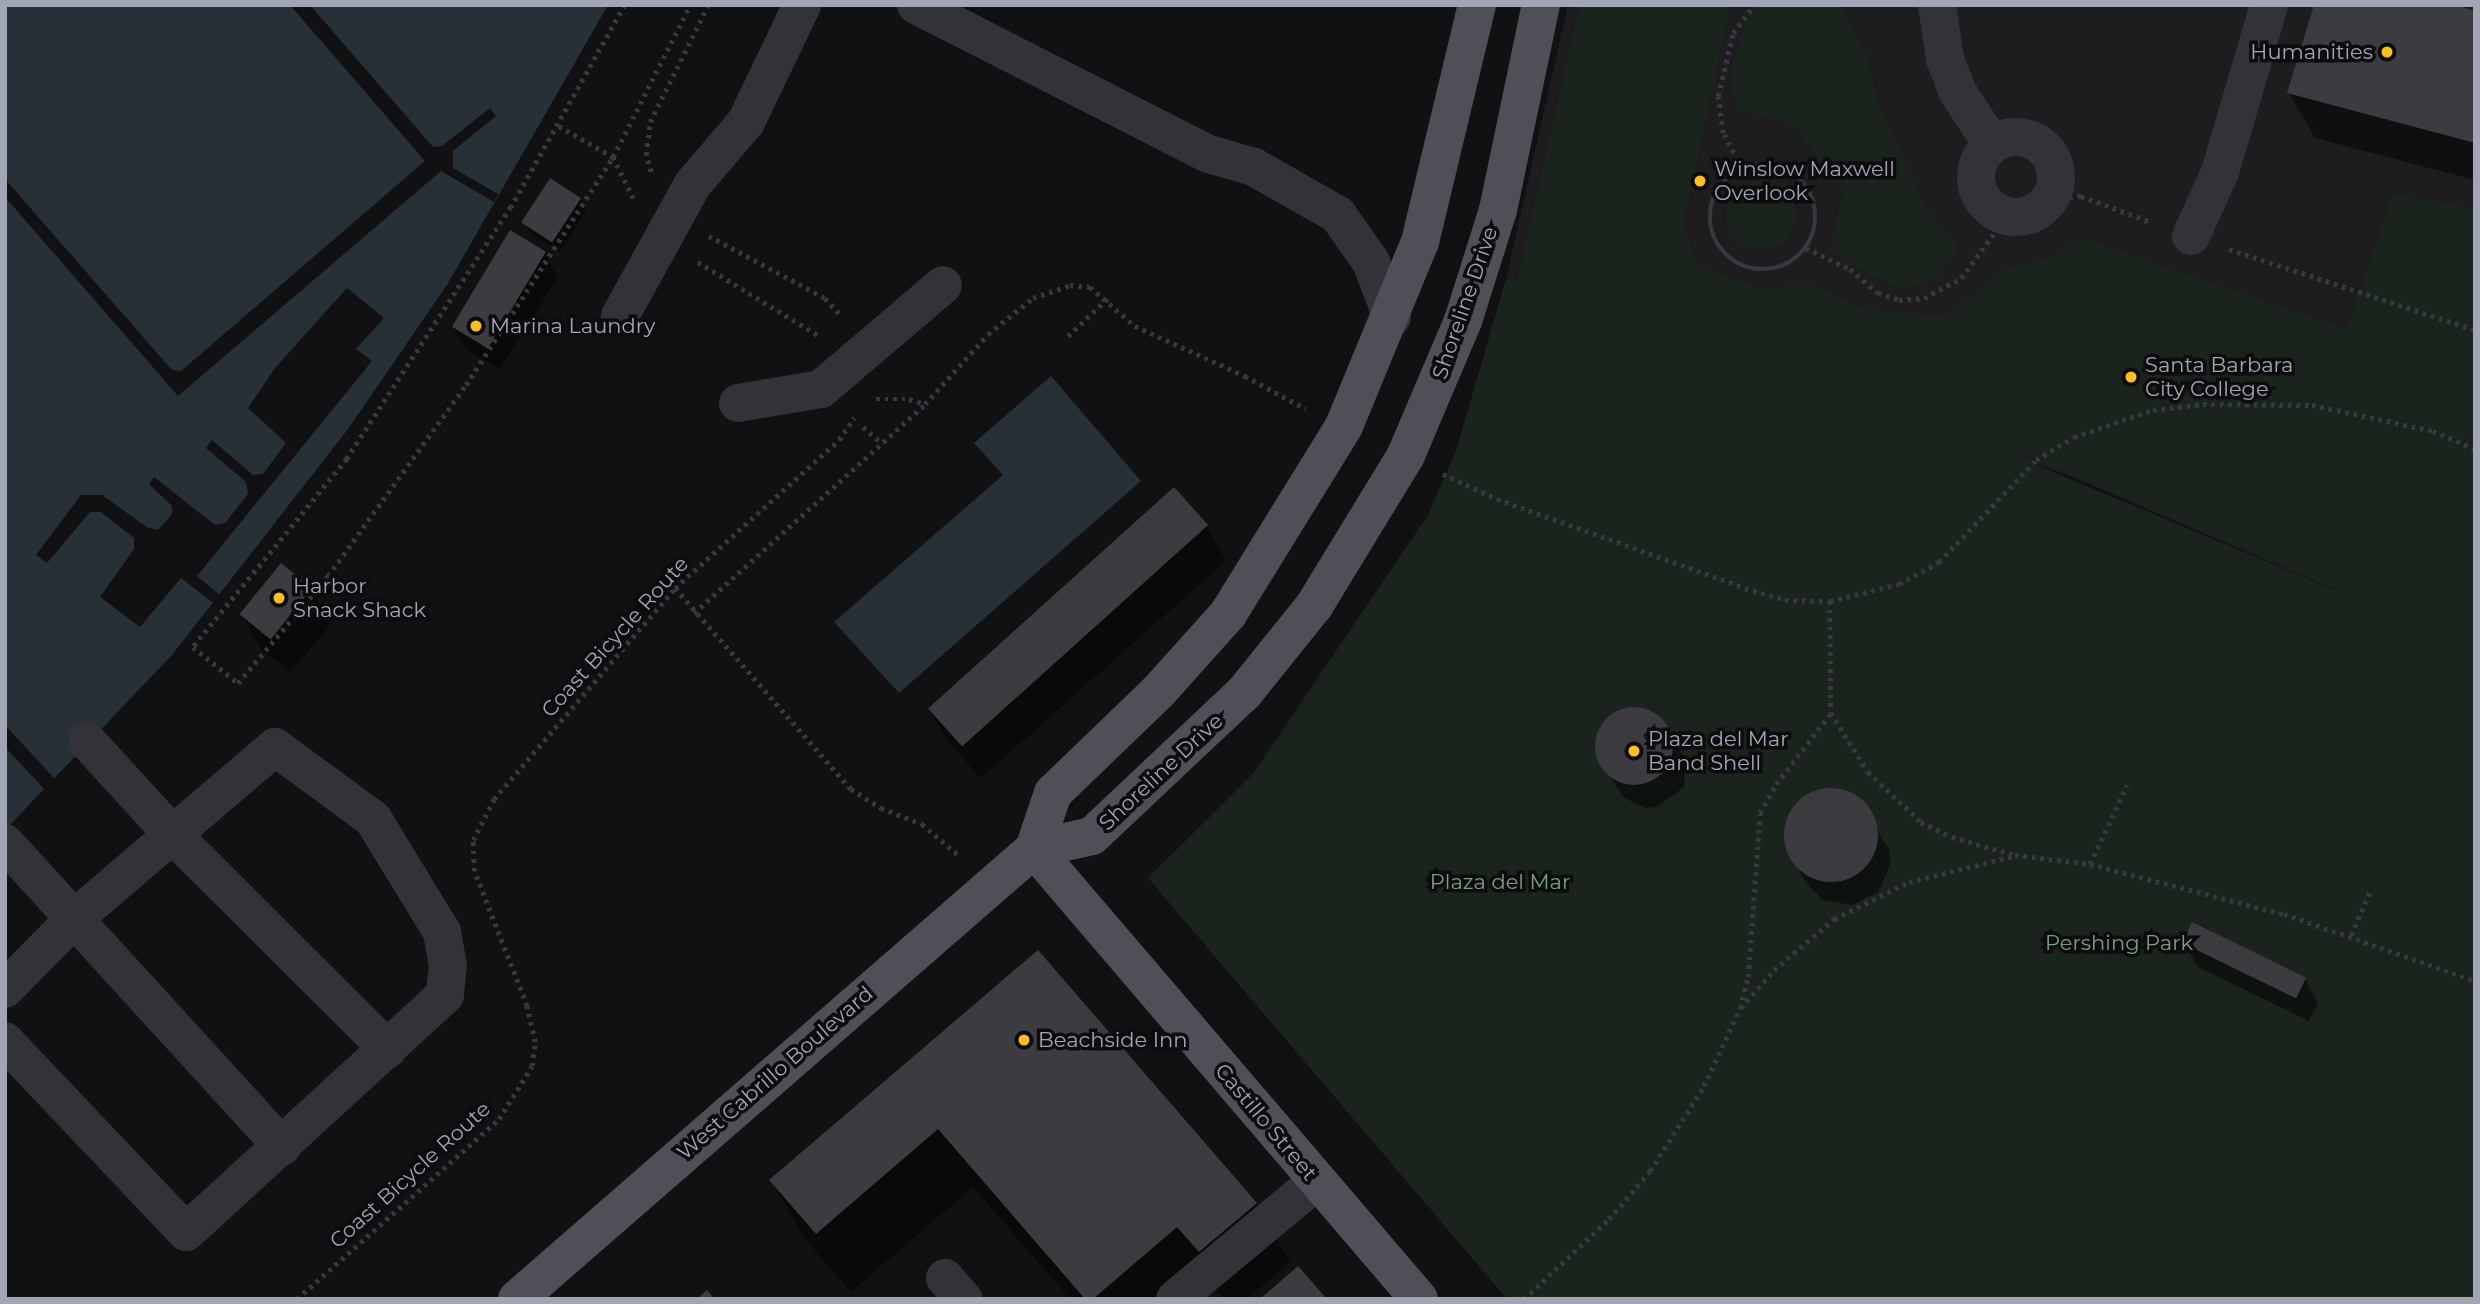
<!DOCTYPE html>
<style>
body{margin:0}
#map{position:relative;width:2480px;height:1304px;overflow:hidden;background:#111113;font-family:Montserrat,sans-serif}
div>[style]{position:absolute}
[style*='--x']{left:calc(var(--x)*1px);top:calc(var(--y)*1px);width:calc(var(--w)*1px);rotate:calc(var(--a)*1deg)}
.built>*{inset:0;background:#1d1d20}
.green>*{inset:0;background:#1b231d}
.round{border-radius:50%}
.water>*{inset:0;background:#272f37}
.pier>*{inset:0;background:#111113}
.shadow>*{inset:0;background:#0007}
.building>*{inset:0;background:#3b3b40;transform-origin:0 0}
.path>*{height:4.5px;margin-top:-2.25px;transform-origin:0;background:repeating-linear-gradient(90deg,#38393f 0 3.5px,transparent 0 8.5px)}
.path>.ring{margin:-2.25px;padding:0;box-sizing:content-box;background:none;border:4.5px solid #38393f;border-radius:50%}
.minor>*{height:38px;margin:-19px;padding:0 19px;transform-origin:19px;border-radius:19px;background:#323238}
.minor>.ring{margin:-19px;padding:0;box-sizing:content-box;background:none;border:38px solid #323238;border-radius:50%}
.major>*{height:38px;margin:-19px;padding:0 19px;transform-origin:19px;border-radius:19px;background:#4e4f57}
.dots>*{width:19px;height:19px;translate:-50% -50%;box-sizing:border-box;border:4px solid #0c0c0e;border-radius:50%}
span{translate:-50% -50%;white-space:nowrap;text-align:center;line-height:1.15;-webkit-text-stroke:7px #0c0c0e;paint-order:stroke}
.poi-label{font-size:21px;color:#a2a6b4}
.right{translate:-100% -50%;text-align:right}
.left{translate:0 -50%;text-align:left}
.street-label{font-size:21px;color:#a2a6b4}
.park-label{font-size:21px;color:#77a17c}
.frame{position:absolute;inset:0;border:7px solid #a2a6b4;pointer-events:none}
</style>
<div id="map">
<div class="built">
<div style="clip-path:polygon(1568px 5px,2475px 5px,2475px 650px,2070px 476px,1506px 279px)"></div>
</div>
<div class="green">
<div style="clip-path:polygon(evenodd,1580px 5px,1730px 5px,1683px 226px,1699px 266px,1756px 288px,1814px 285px,1865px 309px,1945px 317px,2004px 269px,2047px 259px,2078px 237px,2347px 330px,2393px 194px,2475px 208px,2475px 1299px,1507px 1299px,1148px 878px,1252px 775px,1428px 515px,1456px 451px,1506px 279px,1517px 282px,1580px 5px,2024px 454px,2422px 626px,2423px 627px,2020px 458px,2024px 454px)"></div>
<div style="clip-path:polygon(1756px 5px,1840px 5px,1868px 56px,1876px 99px,1902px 155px,1928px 210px,1958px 246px,1955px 256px,1934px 280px,1898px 288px,1853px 265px,1831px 245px,1843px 191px,1792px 123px,1738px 110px,1729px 73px,1749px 11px)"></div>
<div class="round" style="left:1726px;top:180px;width:70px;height:70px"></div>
</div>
<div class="water">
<div style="clip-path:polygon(5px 5px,608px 5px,447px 285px,348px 429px,172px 655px,5px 830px)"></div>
<div style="clip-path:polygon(1051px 376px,1141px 481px,899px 693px,834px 622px,1003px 475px,974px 443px)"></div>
</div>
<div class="pier">
<div style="clip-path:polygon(290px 5px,310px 5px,433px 147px,442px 146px,490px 108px,496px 116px,453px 151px,453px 168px,498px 194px,494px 202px,441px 171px,178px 396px,5px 197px,5px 179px,172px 370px,181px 371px,425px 161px)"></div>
<div style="clip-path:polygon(347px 288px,384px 318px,356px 349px,372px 361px,197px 576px,222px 597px,216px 605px,181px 578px,140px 627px,100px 597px,134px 549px,134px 538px,101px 512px,90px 512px,47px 563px,36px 555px,81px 495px,102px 495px,148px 528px,158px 530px,172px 514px,172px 506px,149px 484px,154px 477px,215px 525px,225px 523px,248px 494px,246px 482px,206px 448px,212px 440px,253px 475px,263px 474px,286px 443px,248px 408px,275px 368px)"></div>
<div style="clip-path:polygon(5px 725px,56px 780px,46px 791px,5px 747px)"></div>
</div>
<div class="shadow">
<div style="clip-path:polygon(2475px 13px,2475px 180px,2315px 138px,2289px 93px)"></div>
<div style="clip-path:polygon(580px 199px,586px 211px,560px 252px,530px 233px,524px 222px)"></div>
<div style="clip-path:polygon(544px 253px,558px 277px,500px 369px,467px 350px,453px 326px)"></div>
<div style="clip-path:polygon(1206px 526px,1226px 561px,981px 778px,949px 743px,929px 708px)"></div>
<div style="clip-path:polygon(311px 589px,331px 624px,291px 672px,261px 649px,241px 614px)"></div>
<div style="clip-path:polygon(1619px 713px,1653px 714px,1686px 759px,1684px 787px,1657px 807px,1646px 808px,1624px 798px,1598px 757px,1600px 726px)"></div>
<div style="clip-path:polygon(1828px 790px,1857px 798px,1889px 849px,1891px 864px,1878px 892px,1852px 905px,1823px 900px,1804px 880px,1785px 841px,1791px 812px,1800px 802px)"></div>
<div style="clip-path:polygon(2184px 943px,2305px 979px,2318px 1003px,2309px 1021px,2198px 967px)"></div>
<div style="clip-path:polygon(1037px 952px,1256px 1204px,1290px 1262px,1247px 1299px,1224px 1299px,1212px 1285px,1195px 1299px,1070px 1299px,973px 1187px,851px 1292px,805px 1239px,771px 1180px)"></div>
</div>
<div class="building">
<div style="clip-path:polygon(2314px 5px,2455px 5px,2475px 11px,2475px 143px,2287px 93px)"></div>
<div style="left:550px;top:178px;width:37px;height:53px;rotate:33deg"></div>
<div style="left:510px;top:230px;width:42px;height:113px;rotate:31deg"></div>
<div style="left:1174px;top:487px;width:51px;height:331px;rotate:48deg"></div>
<div style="left:281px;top:563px;width:40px;height:66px;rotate:39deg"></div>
<div class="round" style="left:1595px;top:707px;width:78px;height:78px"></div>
<div class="round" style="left:1784px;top:788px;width:94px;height:94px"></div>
<div style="left:2192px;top:922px;width:127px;height:23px;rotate:26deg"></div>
<div style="clip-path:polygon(1038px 950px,1257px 1203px,1199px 1252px,1177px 1227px,1093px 1299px,1085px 1299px,938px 1129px,816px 1234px,769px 1180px)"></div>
<div style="clip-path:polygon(1298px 1266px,1327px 1299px,1260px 1299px)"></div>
<div style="clip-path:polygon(707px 1290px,715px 1299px,697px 1299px)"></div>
</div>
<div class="path">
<div style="--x:625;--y:5;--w:232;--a:119.4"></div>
<div style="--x:511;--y:207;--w:301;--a:123.1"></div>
<div style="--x:347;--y:459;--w:243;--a:129.3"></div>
<div style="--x:193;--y:647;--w:58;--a:38.7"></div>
<div style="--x:238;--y:683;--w:140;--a:-49.9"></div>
<div style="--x:328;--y:576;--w:236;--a:-54.2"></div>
<div style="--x:466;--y:385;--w:271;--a:-57.2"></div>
<div style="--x:613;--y:157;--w:170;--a:-63.1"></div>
<div style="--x:559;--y:126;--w:62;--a:29.9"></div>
<div style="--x:613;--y:157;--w:49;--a:63.4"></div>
<div class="ring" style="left:1710px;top:164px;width:101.5px;height:101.5px"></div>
<div style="--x:1741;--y:168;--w:39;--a:-117"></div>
<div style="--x:1723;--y:133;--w:37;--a:-98"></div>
<div style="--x:1718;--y:96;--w:65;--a:-76.6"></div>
<div style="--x:1733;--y:33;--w:35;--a:-53"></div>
<div style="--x:651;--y:172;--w:18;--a:-106"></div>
<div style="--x:646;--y:155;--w:33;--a:-83"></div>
<div style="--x:650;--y:122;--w:131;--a:-63.6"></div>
<div style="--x:2052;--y:197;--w:29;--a:-2"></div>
<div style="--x:2081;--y:196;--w:75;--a:20.4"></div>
<div style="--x:709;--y:236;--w:132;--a:28.1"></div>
<div style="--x:825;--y:298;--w:25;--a:47"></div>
<div style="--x:1806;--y:248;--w:49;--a:25.5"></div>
<div style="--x:1850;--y:269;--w:37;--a:41"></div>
<div style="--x:1878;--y:293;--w:22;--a:18"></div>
<div style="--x:1899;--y:300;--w:25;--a:-5"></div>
<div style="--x:1924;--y:298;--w:42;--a:-28.4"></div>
<div style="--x:1961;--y:278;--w:76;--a:-53.6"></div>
<div style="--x:2229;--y:249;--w:259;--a:18.2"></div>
<div style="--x:698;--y:262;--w:142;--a:31.4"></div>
<div style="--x:1068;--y:336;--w:54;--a:-43.5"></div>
<div style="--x:876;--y:399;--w:33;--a:0"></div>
<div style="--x:909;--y:399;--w:17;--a:17"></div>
<div style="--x:925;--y:404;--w:94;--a:-48"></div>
<div style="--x:988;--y:334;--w:58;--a:-38.7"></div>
<div style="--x:1033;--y:298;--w:39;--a:-19"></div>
<div style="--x:1070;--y:285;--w:20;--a:6"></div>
<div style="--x:1090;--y:287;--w:60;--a:40.9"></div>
<div style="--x:1135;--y:326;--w:121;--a:24.4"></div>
<div style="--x:1245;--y:376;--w:69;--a:28.4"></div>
<div style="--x:863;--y:427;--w:26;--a:40"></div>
<div style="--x:1443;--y:474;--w:60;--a:24.8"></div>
<div style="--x:1497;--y:499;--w:263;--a:19.7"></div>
<div style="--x:1745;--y:588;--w:42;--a:16.7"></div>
<div style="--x:1785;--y:600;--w:45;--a:1.3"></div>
<div style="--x:1830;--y:601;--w:71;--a:-13.8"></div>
<div style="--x:1899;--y:584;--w:46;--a:-28.8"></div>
<div style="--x:1939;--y:562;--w:141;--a:-46.4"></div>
<div style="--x:2036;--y:460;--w:44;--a:-31.2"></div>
<div style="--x:2074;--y:437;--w:83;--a:-18.9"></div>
<div style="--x:2153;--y:410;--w:50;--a:-6.8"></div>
<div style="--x:2203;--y:404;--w:109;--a:0.5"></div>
<div style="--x:2312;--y:405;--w:124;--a:12.1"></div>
<div style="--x:2433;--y:431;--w:46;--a:23.2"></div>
<div style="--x:675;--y:588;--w:267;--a:48.8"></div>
<div style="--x:851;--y:789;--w:36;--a:32"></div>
<div style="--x:881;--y:808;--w:44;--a:21.3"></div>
<div style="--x:922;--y:824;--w:51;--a:40.2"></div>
<div style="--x:1830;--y:601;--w:112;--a:89.5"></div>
<div style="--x:1831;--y:713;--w:70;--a:57.9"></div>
<div style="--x:1868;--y:772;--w:73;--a:43.3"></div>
<div style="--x:1921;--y:822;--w:34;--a:26"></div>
<div style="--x:1952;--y:837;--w:66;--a:15.9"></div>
<div style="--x:2015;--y:855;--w:76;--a:6.8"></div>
<div style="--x:2090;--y:864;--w:200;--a:14.5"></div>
<div style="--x:2284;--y:914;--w:202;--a:19.3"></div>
<div style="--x:694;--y:613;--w:312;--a:-42.1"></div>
<div style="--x:2090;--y:864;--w:87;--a:-64.9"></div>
<div style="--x:2351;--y:935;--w:47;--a:-66.2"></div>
<div style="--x:1741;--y:1008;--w:50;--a:-49"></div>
<div style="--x:1774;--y:970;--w:79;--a:-40.4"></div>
<div style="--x:1834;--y:919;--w:84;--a:-26.3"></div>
<div style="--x:1909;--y:882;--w:107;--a:-14"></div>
<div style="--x:297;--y:1299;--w:271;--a:-41.7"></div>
<div style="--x:499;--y:1119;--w:62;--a:-58.1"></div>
<div style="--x:532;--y:1066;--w:24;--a:-83"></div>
<div style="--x:535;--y:1042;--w:37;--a:-103"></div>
<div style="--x:527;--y:1006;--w:145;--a:-111.4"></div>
<div style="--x:474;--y:871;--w:31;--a:-92"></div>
<div style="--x:473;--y:840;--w:46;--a:-62.9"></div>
<div style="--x:494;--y:799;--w:278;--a:-49.4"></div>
<div style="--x:675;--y:588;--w:221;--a:-42.1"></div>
<div style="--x:839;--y:440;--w:27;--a:-56"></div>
<div style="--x:1524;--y:1299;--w:117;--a:-43.3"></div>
<div style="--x:1609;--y:1219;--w:63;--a:-49.5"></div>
<div style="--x:1650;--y:1171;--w:101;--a:-57.6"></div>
<div style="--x:1704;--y:1086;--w:86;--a:-65.2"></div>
<div style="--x:1740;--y:1008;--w:32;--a:-76"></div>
<div style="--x:1748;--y:977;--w:164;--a:-85.8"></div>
<div style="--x:1760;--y:813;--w:33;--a:-61"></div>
<div style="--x:1776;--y:784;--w:90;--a:-52.2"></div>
</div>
<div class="minor">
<div style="--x:916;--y:5;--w:329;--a:27"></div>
<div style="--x:1209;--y:154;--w:47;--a:16.1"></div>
<div style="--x:1254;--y:167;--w:97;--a:29.7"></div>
<div style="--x:1338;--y:215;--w:57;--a:54.9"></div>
<div style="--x:1371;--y:262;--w:59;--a:69.1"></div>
<div style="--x:1937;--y:5;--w:55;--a:81.6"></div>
<div style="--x:1945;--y:59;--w:34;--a:69"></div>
<div style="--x:1957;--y:91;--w:64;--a:56.6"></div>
<div class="ring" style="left:1976px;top:137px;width:42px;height:42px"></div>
<div style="--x:2191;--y:236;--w:70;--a:-65.6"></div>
<div style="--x:2220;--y:172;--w:174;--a:-73.6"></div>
<div style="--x:620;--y:316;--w:151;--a:-61.1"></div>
<div style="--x:693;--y:184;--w:82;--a:-49.5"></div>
<div style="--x:746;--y:122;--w:130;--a:-64.4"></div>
<div style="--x:738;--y:403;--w:84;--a:-9.6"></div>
<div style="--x:821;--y:389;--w:160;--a:-40.4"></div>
<div style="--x:87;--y:741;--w:125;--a:47.6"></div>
<div style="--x:171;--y:833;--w:306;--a:44.9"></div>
<div style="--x:5;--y:843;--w:411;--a:47.6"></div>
<div style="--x:5;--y:989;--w:101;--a:-45.4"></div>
<div style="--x:76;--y:917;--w:262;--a:-40.5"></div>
<div style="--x:275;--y:747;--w:122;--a:36.3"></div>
<div style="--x:373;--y:819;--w:132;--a:58.6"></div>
<div style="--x:442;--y:932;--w:34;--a:80"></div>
<div style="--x:448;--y:965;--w:30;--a:96"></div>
<div style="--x:445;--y:995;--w:351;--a:137.5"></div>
<div style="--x:186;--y:1232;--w:263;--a:-133.5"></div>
<div style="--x:945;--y:1278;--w:28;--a:49"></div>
<div style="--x:1175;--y:1299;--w:183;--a:-39.7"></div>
</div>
<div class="major">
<div style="--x:1034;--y:849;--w:59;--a:-71.3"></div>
<div style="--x:1053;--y:793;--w:146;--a:-43.9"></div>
<div style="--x:1158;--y:692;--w:105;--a:-48.1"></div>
<div style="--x:1228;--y:614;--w:221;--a:-58.3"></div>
<div style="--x:1344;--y:426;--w:199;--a:-67.6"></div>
<div style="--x:1420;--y:242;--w:244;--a:-76.5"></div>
<div style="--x:1034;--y:849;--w:592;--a:49.45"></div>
<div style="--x:517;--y:1299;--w:685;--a:-41.04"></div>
<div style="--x:1034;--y:849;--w:59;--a:-12.6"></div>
<div style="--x:1092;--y:836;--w:209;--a:-43.3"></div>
<div style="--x:1244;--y:693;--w:112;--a:-51.2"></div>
<div style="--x:1314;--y:606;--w:177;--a:-58.6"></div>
<div style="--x:1406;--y:455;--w:146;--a:-67"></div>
<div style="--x:1463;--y:321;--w:116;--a:-72.5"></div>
<div style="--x:1498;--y:210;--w:209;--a:-78.2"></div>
</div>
<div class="dots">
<div style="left:2387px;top:52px;background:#fbbf21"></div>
<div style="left:1700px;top:181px;background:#fbbf21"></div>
<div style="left:476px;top:326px;background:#fbbf21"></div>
<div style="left:2131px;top:377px;background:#fbbf21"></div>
<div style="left:279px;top:598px;background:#fbbf21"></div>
<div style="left:1634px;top:751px;background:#fbbf21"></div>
<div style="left:1024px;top:1040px;background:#fbbf21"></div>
</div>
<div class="poi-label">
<span class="right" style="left:2373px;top:52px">Humanities</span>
<span class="left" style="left:1714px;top:181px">Winslow Maxwell<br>Overlook</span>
<span class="left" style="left:490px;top:326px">Marina Laundry</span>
<span class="left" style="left:2145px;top:377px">Santa Barbara<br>City College</span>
<span class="left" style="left:293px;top:598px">Harbor<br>Snack Shack</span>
<span class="left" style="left:1648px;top:751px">Plaza del Mar<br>Band Shell</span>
<span class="left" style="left:1038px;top:1040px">Beachside Inn</span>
</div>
<div class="street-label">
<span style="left:1465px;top:303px;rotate:-71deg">Shoreline Drive</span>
<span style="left:615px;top:637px;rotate:-48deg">Coast Bicycle Route</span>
<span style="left:1161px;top:772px;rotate:-43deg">Shoreline Drive</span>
<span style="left:775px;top:1073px;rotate:-41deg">West Cabrillo Boulevard</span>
<span style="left:1266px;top:1122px;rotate:50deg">Castillo Street</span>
<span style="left:410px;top:1175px;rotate:-42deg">Coast Bicycle Route</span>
</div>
<div class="park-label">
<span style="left:1500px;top:882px">Plaza del Mar</span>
<span style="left:2119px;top:943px">Pershing Park</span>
</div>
<div class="frame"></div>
</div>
